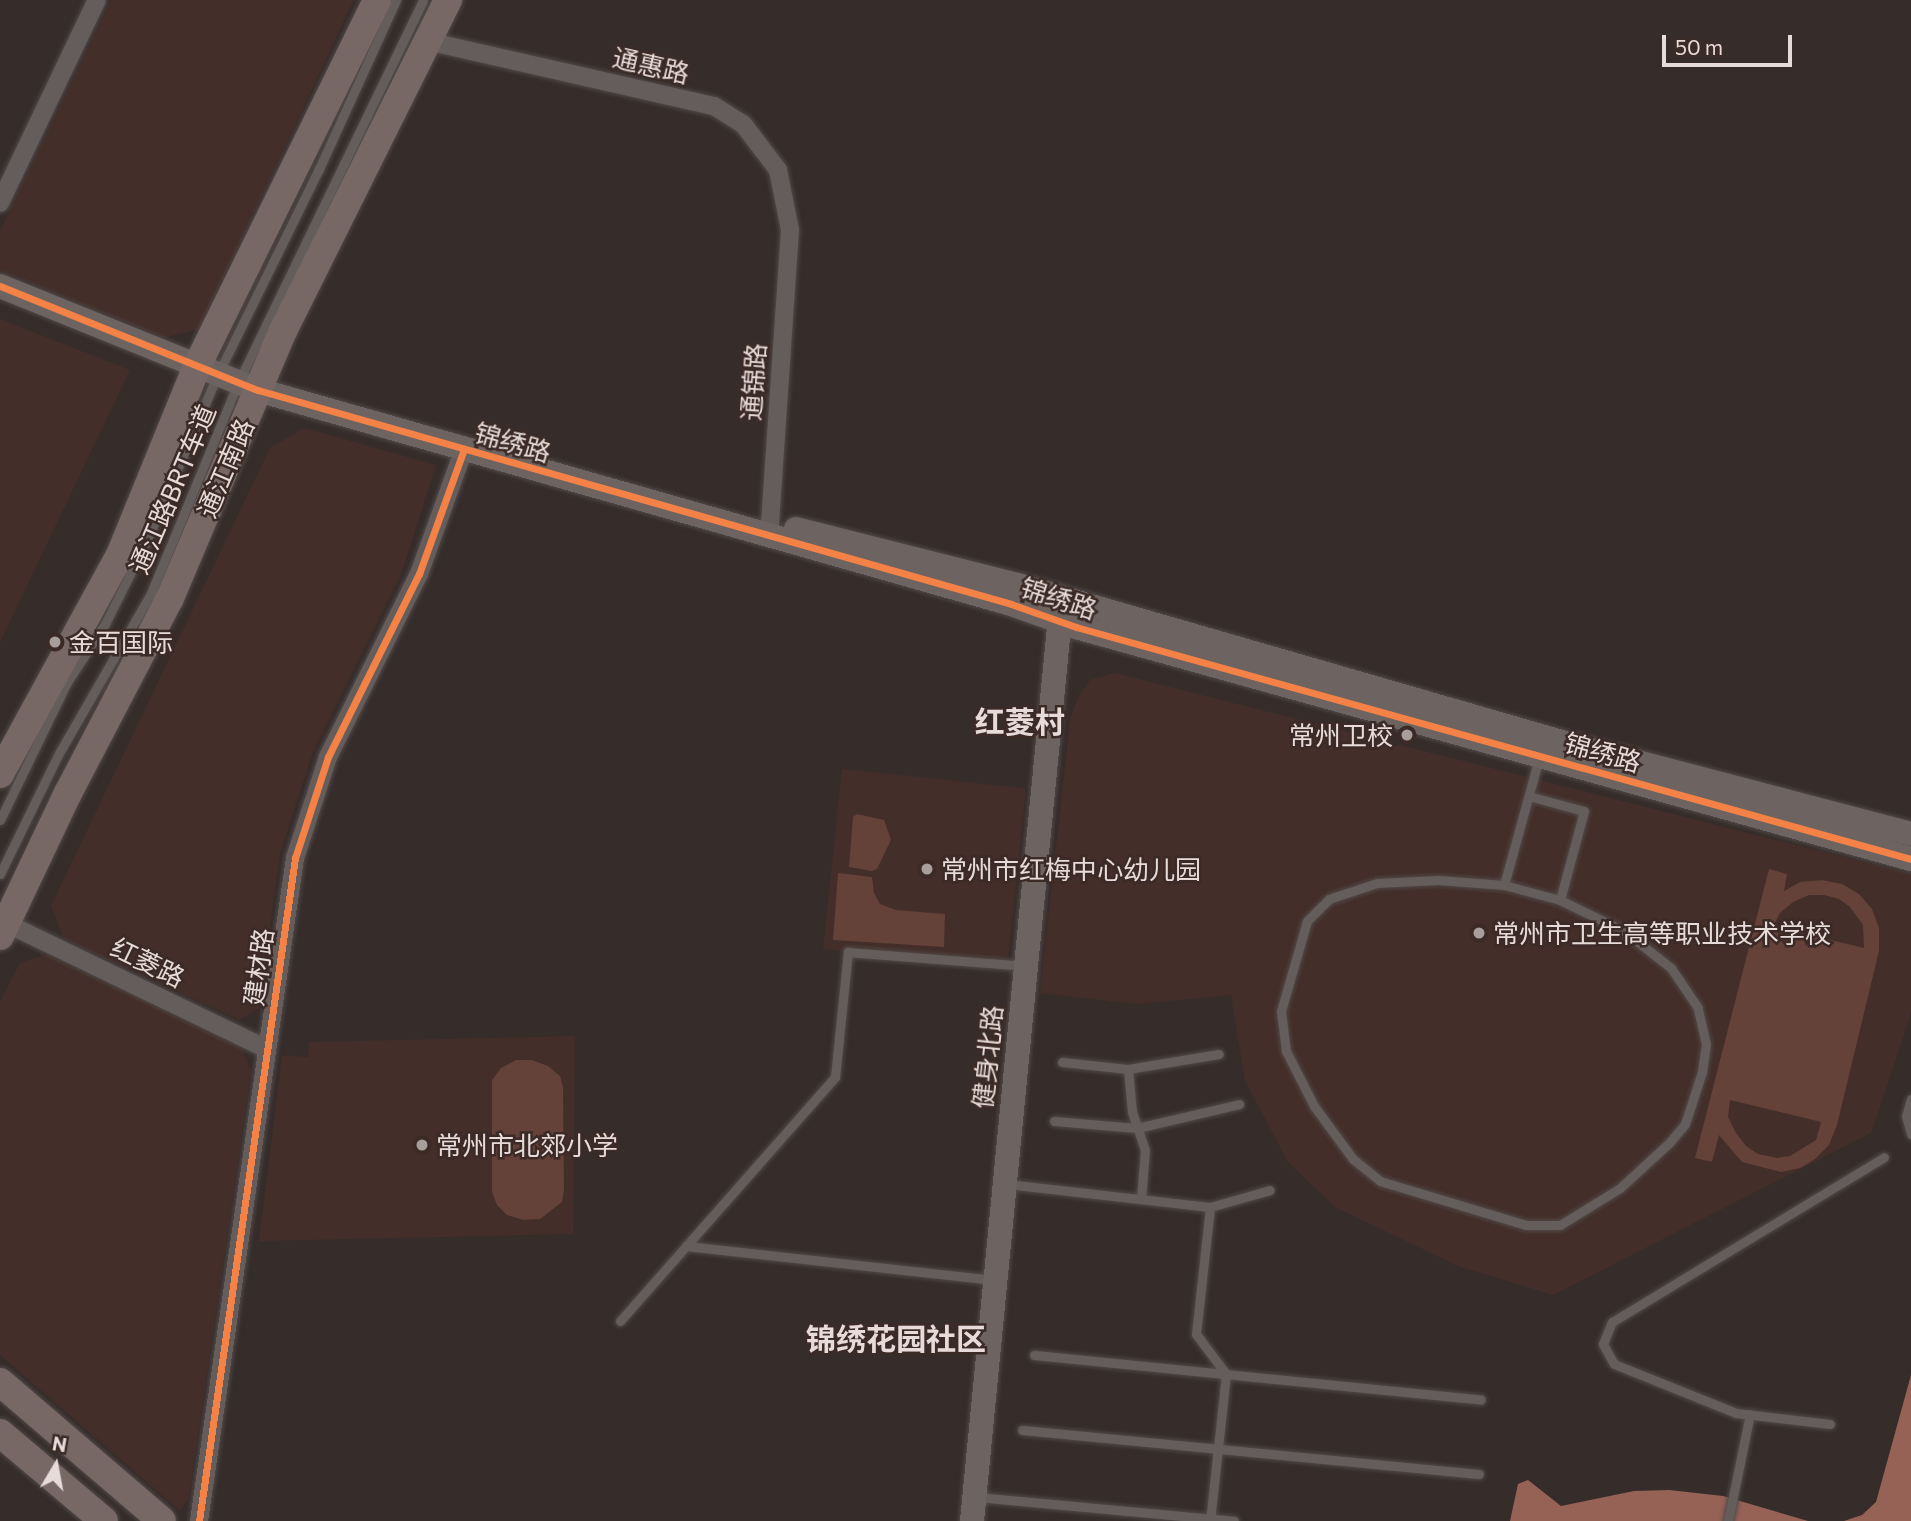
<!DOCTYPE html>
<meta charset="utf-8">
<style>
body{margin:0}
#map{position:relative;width:1911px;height:1521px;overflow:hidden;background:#362d2b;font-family:Commissioner,"Noto Sans SC",sans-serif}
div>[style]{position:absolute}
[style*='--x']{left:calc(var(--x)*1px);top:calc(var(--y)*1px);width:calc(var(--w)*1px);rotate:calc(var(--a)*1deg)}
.built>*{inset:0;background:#432e29;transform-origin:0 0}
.green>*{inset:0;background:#644139}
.water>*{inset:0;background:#966256}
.roads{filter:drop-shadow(0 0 2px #514948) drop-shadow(0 0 2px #514948)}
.lane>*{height:9px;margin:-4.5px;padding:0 4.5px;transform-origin:4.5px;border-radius:4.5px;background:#645d5b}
.street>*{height:18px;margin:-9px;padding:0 9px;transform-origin:9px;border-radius:9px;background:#645d5b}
.secondary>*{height:24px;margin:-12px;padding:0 12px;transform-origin:12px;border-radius:12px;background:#6d6360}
.primary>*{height:28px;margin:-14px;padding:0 14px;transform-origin:14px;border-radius:14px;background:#776866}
.cycleway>*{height:7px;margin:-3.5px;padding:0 3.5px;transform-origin:3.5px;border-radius:3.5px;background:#f48246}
.dots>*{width:19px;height:19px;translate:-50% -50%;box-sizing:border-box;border:4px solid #3b2a26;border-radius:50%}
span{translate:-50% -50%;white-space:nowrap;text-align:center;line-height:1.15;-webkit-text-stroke:5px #3b2a26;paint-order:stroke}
.street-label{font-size:26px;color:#e6dbd8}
.poi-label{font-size:26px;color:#e6dbd8}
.left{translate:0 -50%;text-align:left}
.right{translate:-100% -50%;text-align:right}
.quarter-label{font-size:30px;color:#e6dbd8;font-weight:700}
.north{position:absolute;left:21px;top:1430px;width:70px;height:70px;-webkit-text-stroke:5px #3b2a26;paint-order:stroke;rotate:10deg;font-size:19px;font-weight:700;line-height:28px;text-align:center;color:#e6dbd8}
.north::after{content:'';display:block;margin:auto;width:24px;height:32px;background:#e6dbd8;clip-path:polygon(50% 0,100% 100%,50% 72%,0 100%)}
.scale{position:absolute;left:1662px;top:35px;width:130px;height:32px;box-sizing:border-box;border:4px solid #e6dbd8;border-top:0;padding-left:9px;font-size:21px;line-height:24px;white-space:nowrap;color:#e6dbd8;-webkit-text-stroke:5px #3b2a26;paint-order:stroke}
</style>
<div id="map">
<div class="built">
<div style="clip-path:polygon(111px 0,354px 0,199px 329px,163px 338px,0 270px,0 231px)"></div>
<div style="clip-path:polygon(0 319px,130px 370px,0 642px)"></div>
<div style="clip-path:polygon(304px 428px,436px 465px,402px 572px,313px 752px,280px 854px,259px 1008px,240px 1020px,64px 939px,51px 906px,270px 448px)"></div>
<div style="clip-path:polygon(1115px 673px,1911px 874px,1911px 1013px,1871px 1133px,1553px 1295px,1458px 1266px,1335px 1207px,1288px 1162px,1245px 1081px,1231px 995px,1137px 1004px,1040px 993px,1070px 719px,1079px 695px,1090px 680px)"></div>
<div style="left:842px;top:769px;width:185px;height:181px;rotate:6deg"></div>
<div style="clip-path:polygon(47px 954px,241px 1048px,251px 1070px,189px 1497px,180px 1511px,0 1355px,0 1002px,20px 963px)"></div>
<div style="clip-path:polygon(575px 1036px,573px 1234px,259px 1241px,282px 1055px,308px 1057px,309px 1042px)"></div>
</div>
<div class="green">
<div style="clip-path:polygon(857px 814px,884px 820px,891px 840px,877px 869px,872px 871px,849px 867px,853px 817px)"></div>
<div style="clip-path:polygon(evenodd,1769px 869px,1787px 874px,1784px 891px,1800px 882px,1822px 880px,1842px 884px,1859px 894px,1872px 909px,1879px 928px,1879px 951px,1837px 1125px,1829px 1145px,1815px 1159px,1800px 1168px,1781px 1172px,1742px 1162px,1719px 1135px,1712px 1162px,1695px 1158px,1769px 869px,1809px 895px,1824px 895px,1839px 899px,1850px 907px,1863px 925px,1864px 948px,1773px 926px,1780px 913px,1793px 902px,1809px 895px,1769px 869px,1730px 1100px,1821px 1122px,1816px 1140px,1790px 1156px,1777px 1158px,1758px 1154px,1746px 1146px,1736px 1133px,1728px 1117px,1730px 1100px)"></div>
<div style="clip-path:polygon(838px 873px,872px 877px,874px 893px,880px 904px,896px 910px,945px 914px,944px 947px,833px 940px)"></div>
<div style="clip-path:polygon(516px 1060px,532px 1060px,548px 1066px,560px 1076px,563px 1087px,564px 1190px,562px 1202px,540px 1219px,523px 1220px,507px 1215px,497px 1205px,492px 1192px,492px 1080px,501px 1068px)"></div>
</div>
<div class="water">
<div style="clip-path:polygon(1911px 1375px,1911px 1521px,1844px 1521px,1862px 1515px,1876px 1502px)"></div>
<div style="clip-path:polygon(1528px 1480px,1561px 1506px,1634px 1491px,1669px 1490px,1723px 1496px,1808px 1521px,1510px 1521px,1518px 1484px)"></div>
</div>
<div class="roads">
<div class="lane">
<div style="--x:1529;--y:796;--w:57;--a:15.3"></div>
<div style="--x:1584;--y:811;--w:92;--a:105.1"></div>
<div style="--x:1560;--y:900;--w:58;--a:-165"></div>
<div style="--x:1504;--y:885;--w:132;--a:-74.6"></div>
<div style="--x:0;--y:820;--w:151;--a:-64.1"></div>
<div style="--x:66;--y:684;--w:72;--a:-57"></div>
<div style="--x:105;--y:624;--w:94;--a:-63.4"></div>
<div style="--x:147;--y:540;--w:178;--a:-66.9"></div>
<div style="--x:217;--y:376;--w:231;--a:-63.8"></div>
<div style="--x:319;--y:169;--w:186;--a:-65.5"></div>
<div style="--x:0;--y:874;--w:132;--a:-64"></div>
<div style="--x:58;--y:755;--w:187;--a:-60.1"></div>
<div style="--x:151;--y:593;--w:227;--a:-67.5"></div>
<div style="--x:238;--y:383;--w:425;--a:-64.2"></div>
<div style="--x:1504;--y:885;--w:66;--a:-175.7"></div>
<div style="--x:1438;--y:880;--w:61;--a:177.2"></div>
<div style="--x:1377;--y:883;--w:51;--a:161.6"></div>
<div style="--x:1329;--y:899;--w:31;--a:135"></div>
<div style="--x:1307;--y:921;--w:94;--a:106.1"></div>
<div style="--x:1281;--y:1011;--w:40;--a:82.9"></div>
<div style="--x:1286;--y:1051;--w:62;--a:63"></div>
<div style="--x:1314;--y:1106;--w:66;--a:53.7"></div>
<div style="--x:1353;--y:1159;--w:35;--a:39"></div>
<div style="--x:1380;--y:1181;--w:152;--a:16.8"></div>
<div style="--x:1526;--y:1225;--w:34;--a:0"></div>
<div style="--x:1560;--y:1225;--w:70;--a:-31.7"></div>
<div style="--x:1620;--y:1188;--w:67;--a:-42.6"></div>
<div style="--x:1669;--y:1143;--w:25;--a:-50"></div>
<div style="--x:1685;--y:1124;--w:55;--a:-71.9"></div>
<div style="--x:1702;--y:1072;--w:28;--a:-82"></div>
<div style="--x:1706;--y:1044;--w:37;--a:-103"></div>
<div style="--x:1698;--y:1008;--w:48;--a:-124"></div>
<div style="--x:1671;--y:968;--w:60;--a:-141.8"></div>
<div style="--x:1624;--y:931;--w:71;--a:-154.2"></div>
<div style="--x:1062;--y:1062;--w:66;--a:6.1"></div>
<div style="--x:1128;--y:1069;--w:92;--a:-9.4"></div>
<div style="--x:1128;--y:1069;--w:43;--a:84.7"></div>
<div style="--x:1132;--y:1112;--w:40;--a:71.1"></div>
<div style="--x:1145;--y:1150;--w:49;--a:94.7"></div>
<div style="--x:1911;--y:1099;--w:18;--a:106"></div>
<div style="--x:1906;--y:1116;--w:19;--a:74"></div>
<div style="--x:1054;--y:1121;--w:83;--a:4.8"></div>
<div style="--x:1137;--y:1128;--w:105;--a:-13.2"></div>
<div style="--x:1007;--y:1184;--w:204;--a:6.5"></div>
<div style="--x:1210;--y:1207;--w:62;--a:-15.8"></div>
<div style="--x:1210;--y:1207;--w:128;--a:96.3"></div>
<div style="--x:1196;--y:1334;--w:50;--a:53.1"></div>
<div style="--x:1226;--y:1374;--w:148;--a:96.2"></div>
<div style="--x:686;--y:1246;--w:310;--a:6.3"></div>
<div style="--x:620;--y:1321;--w:325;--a:-48.6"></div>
<div style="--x:835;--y:1077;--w:126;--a:-84.1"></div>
<div style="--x:848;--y:952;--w:178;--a:4.5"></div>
<div style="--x:1034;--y:1355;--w:449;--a:5.7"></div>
<div style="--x:1830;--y:1424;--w:95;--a:-173.3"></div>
<div style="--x:1736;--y:1413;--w:131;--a:-158.1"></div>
<div style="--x:1614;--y:1364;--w:23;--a:-119"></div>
<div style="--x:1603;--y:1344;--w:24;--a:-68"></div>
<div style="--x:1612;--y:1322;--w:318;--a:-31.2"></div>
<div style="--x:1022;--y:1430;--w:459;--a:5.5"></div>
<div style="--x:976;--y:1497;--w:259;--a:5.3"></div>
<div style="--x:1728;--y:1521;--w:109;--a:-78.4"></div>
</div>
<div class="street">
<div style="--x:427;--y:41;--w:294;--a:12.8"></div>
<div style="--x:714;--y:106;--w:34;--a:32"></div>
<div style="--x:743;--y:124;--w:58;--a:52.7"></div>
<div style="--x:778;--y:170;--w:61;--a:78.7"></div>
<div style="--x:790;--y:230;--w:309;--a:93.9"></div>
<div style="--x:0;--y:203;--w:225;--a:-64.5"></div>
<div style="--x:6;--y:923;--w:290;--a:25.8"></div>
<div style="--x:199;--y:1521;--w:670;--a:-81.76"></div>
<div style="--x:295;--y:858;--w:106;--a:-71.9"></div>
<div style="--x:328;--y:757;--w:204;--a:-63.6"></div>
<div style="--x:419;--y:574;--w:133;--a:-70.2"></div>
</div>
<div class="secondary">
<div style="--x:0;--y:286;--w:278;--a:22"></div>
<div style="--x:258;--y:390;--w:783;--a:15.86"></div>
<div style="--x:1011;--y:604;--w:69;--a:19.5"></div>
<div style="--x:1076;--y:627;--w:867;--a:15.53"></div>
<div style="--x:796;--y:529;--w:229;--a:14.2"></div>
<div style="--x:1018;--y:585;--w:577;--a:16.11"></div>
<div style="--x:1572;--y:745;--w:350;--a:14.7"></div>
<div style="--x:972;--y:1521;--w:919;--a:-84.44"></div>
</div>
<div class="primary">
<div style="--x:0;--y:774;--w:250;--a:-61.3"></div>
<div style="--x:120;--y:555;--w:206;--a:-67.8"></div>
<div style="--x:198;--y:364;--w:406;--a:-63.8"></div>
<div style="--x:0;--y:936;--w:158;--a:-64.6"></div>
<div style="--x:68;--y:793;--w:220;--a:-62.4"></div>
<div style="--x:170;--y:598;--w:290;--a:-67.1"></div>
<div style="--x:283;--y:331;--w:370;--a:-63.5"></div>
<div style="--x:0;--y:1382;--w:213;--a:40.6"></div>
<div style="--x:0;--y:1433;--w:136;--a:40.2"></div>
</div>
</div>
<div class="cycleway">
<div style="--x:0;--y:286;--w:278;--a:22"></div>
<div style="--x:258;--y:390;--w:783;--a:15.86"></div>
<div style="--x:1011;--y:604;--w:69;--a:19.5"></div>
<div style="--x:1076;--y:627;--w:867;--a:15.53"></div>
<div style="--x:199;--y:1521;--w:670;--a:-81.76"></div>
<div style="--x:295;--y:858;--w:106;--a:-71.9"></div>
<div style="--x:328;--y:757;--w:204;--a:-63.6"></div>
<div style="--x:419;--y:574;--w:133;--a:-70.2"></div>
</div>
<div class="dots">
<div style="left:55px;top:642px;background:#a89e9b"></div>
<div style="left:1407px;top:735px;background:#a89e9b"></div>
<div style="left:927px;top:869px;background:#a89e9b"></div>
<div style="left:1479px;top:933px;background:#a89e9b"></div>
<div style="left:422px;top:1145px;background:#a89e9b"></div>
</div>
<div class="street-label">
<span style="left:651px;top:65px;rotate:13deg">通惠路</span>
<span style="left:753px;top:382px;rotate:-86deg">通锦路</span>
<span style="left:513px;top:442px;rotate:16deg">锦绣路</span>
<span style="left:225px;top:468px;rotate:-67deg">通江南路</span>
<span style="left:172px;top:489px;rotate:-67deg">通江路BRT车道</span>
<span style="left:1059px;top:598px;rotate:18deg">锦绣路</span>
<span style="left:1603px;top:752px;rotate:16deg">锦绣路</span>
<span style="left:148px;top:962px;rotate:26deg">红菱路</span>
<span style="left:258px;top:967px;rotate:-82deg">建材路</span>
<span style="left:987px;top:1057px;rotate:-84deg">健身北路</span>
</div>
<div class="poi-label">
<span class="left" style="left:69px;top:642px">金百国际</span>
<span class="right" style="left:1393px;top:735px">常州卫校</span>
<span class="left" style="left:941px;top:869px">常州市红梅中心幼儿园</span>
<span class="left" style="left:1493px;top:933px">常州市卫生高等职业技术学校</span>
<span class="left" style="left:436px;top:1145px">常州市北郊小学</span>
</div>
<div class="quarter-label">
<span style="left:1020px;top:721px">红菱村</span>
<span style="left:896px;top:1338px">锦绣花园社区</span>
</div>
<div class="north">N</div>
<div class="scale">50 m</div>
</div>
